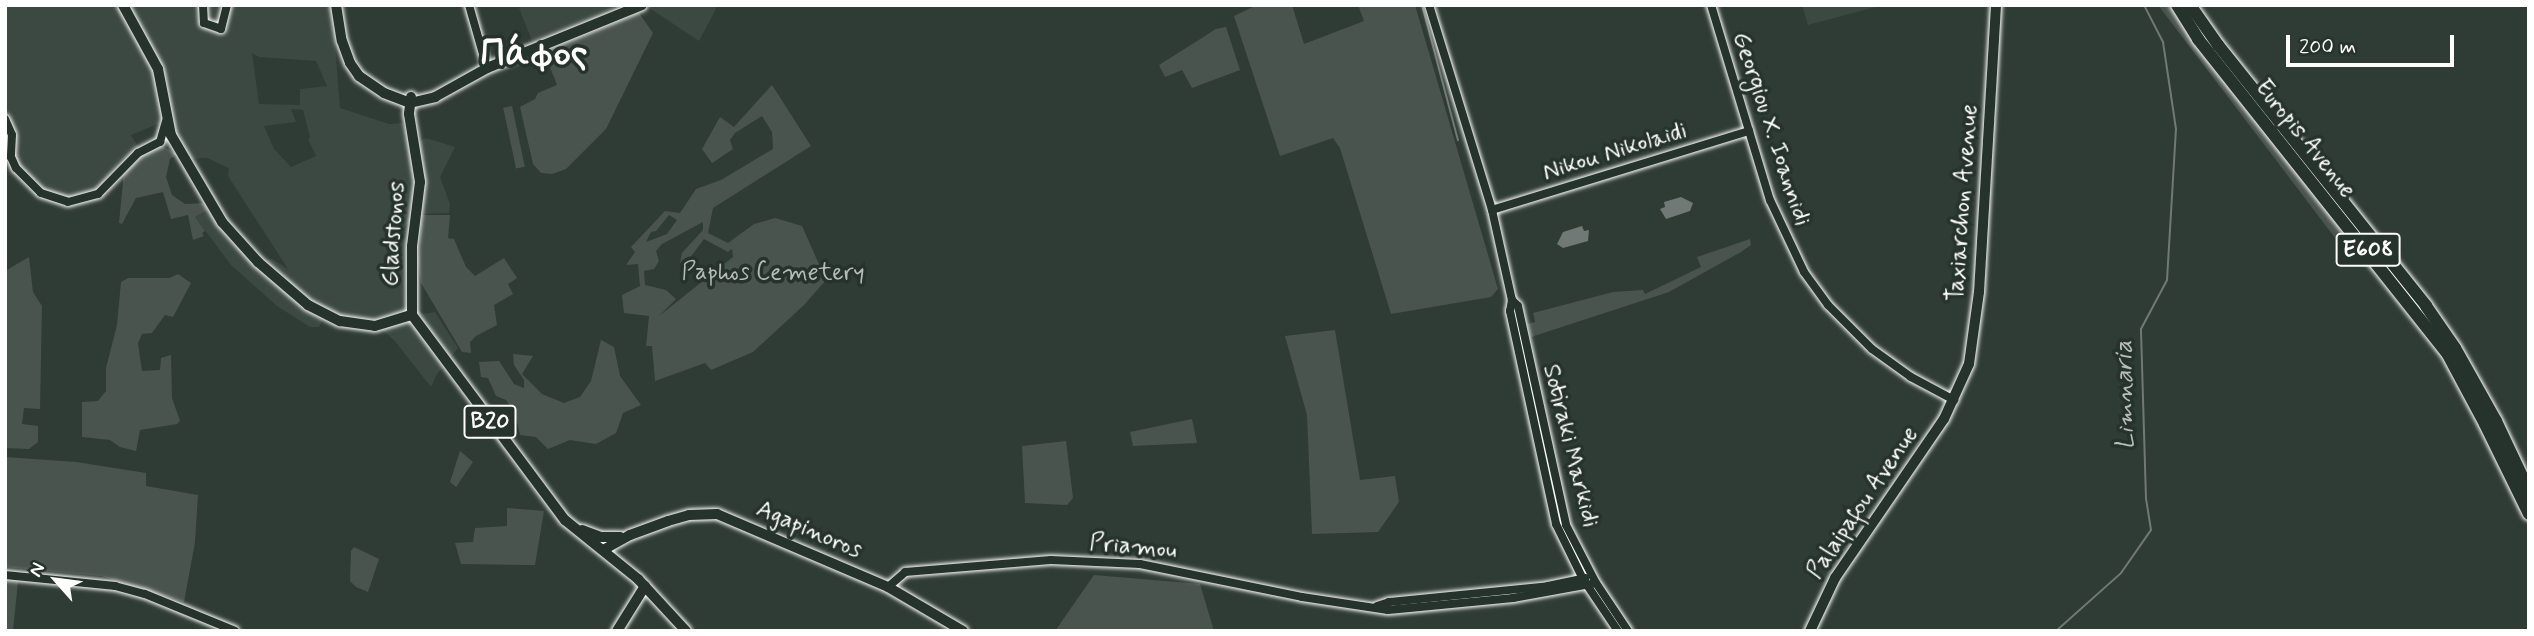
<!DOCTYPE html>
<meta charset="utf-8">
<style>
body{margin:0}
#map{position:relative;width:2534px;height:636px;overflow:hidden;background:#2f3b35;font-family:Mynerve,sans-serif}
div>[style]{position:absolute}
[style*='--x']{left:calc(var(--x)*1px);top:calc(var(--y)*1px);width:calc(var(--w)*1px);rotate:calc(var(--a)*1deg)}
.built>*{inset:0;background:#3c4842}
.green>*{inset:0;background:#4a544f;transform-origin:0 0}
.water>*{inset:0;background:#707975}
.stream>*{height:2px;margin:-1px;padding:0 1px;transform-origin:1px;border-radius:1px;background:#707975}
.roads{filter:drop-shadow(0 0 2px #fff) drop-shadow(0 0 2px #fff)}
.minor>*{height:8px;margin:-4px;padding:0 4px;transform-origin:4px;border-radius:4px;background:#26332d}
.major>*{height:10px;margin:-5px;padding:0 5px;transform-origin:5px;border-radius:5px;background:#26332d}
.highway>*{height:12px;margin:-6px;padding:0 6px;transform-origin:6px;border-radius:6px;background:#26332d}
span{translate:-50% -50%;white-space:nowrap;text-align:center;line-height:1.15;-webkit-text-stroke:7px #26332d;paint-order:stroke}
.shield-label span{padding:2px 5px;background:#26332d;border:2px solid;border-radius:5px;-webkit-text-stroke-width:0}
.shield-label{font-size:23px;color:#fff;font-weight:700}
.street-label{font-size:24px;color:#fff}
.park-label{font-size:24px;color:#b7bbb9}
.water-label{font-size:26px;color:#b8bcba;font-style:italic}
.town-label{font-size:38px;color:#fff;font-weight:700}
.frame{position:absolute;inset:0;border:7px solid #fff;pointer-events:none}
.north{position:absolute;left:21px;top:545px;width:70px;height:70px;-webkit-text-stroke:5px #26332d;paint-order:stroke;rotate:298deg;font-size:19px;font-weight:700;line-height:28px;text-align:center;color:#fff}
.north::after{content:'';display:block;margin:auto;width:24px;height:32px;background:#fff;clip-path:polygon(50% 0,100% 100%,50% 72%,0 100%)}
.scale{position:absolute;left:2286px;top:35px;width:168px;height:32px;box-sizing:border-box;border:4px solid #fff;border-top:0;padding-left:9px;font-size:21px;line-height:24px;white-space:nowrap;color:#fff;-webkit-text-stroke:5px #26332d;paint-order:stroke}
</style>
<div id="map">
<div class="built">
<div style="clip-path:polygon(evenodd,5px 5px,332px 5px,340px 108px,389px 124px,403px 123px,411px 151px,417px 193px,413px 217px,400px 233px,409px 245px,406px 300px,423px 314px,435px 312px,458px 348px,437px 374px,431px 387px,394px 340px,373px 322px,349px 321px,326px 313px,319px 327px,310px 327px,277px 306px,231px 265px,195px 217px,208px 210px,218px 209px,260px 261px,272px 259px,288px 269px,228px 176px,229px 168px,207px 158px,188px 159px,168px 120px,131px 135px,139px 148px,118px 162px,100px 187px,91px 192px,73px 199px,61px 198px,47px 193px,26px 178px,13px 155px,14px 145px,5px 146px,5px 5px,252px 53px,259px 57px,316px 61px,327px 86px,300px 89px,300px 105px,259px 104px,252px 53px,5px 5px,291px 109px,303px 110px,310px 137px,308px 139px,316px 156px,291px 167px,274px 149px,264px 126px,296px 122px,291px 109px)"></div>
<div style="clip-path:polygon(526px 5px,620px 5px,532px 41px,519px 8px)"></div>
<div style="clip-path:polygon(645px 5px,718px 5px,699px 41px)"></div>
<div style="clip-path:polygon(1802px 5px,1883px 5px,1808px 25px)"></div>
<div style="clip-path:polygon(426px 138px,455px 147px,440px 177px,450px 204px,449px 213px,423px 214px,418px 142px)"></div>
</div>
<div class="green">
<div style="clip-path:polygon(1257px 5px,1292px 5px,1304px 44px,1364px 21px,1358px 5px,1415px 5px,1498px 289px,1491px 297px,1391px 314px,1340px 148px,1333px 138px,1280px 156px,1234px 16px)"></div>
<div style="clip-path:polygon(2158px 5px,2176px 5px,2380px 274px,2345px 251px)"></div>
<div style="clip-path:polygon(639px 13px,653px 33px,606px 129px,566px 169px,552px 174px,541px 173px,533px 164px,520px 107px,535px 99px,538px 93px,557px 85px,544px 52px)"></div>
<div style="clip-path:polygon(1226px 27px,1240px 70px,1192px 88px,1182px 70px,1165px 77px,1159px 65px,1216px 29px)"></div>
<div style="clip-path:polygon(evenodd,772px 85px,811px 146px,713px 208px,708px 233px,728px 243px,754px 224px,775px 218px,802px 226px,826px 280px,804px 305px,753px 352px,711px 370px,705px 363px,655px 381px,652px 346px,646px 346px,649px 316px,624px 313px,622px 295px,640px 286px,638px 264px,626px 265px,635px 252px,631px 247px,665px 211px,680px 213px,696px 189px,721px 180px,773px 149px,772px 132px,762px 116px,735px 133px,730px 140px,733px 149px,712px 163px,702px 149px,720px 117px,734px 127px,772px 85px,669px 215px,677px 220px,667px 234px,646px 242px,651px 232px,656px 231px,669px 215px,772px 85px,703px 222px,703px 230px,682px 253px,680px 263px,686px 263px,704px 239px,728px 252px,732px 249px,733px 257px,659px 316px,676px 299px,666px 290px,645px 285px,644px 271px,654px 269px,659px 261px,656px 251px,662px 244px,703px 222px)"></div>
<div style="left:512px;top:106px;width:62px;height:9px;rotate:78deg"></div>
<div style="clip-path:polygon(162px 146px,177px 154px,170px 159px,166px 177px,172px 195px,185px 204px,206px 203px,208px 210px,195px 217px,205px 231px,202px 233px,204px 236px,193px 240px,188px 215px,171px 219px,163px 192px,136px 198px,122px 224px,119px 223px,124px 172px,145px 153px)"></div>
<div style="clip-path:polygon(422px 215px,450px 215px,448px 238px,454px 239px,466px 267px,475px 276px,504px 258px,517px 278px,508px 284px,513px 294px,494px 305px,497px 325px,476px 336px,470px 342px,471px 353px,462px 352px,421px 283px,418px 260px)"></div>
<div style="clip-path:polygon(1750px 239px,1751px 245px,1741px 252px,1669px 292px,1531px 337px,1527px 324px,1535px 322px,1533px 313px,1613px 292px,1643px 290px,1645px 294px,1701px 267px,1697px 257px)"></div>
<div style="clip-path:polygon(29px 257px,33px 292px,42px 306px,40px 409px,24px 408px,22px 424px,38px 426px,38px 442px,29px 449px,5px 448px,5px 271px)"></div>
<div style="clip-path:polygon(178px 274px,191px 283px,173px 317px,165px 315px,152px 333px,142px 334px,138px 343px,142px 371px,160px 370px,161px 358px,171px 355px,172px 398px,180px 421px,177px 424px,140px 430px,136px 451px,120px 447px,110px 440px,82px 437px,82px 402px,98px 401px,106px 391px,106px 368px,117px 325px,121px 282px,128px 278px,170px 278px)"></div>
<div style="clip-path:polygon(1335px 330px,1360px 480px,1395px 476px,1399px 502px,1378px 532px,1312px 534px,1307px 415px,1285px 336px)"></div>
<div style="clip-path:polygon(601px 340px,614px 347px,620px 376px,641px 405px,623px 413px,616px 433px,596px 444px,570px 440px,548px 449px,536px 437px,520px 435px,515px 413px,506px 400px,496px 396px,488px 378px,481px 377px,479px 362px,499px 361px,514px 384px,524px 388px,524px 380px,514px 365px,513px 354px,533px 356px,522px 374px,542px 394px,564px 403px,580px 397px,591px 381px)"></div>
<div style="clip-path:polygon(1192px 419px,1197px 443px,1133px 446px,1130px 432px)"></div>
<div style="clip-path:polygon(1066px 441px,1073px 498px,1067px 505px,1025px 503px,1022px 446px)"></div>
<div style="clip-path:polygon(460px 451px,473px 462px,456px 487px,450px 482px)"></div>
<div style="clip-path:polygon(5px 457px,76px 462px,146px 473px,146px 486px,198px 495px,195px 542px,184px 602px,101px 576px,5px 567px)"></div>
<div style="clip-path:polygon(507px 508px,544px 511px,535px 565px,461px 564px,455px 543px,473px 542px,475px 528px,507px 526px)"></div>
<div style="clip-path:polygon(354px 547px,379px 559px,368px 592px,356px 587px,350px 581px,351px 551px)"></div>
<div style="clip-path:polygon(1094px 575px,1200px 584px,1214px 631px,1055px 631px)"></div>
<div style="clip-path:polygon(5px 579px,18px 581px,13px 631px,5px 631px)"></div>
</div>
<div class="water">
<div style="clip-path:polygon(1681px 197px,1693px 203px,1690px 211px,1666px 219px,1660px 209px,1665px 207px,1664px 202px)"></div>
<div style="clip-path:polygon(1582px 226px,1584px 231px,1589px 230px,1588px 241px,1563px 248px,1557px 244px,1563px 232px)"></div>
</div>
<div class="stream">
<div style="--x:1422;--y:5;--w:140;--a:75.1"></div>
<div style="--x:2056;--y:631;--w:87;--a:-41.7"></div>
<div style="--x:2121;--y:573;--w:52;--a:-55.1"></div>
<div style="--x:2151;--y:530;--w:31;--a:-99"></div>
<div style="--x:2146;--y:499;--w:170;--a:-91.7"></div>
<div style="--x:2141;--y:329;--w:55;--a:-62"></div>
<div style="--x:2167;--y:280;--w:151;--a:-86.6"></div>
<div style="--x:2176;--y:129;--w:88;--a:-98.5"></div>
<div style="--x:2163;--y:42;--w:42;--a:-117.2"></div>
</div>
<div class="roads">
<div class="minor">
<div style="--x:203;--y:5;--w:18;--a:87"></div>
<div style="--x:204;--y:23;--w:18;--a:19"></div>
<div style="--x:221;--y:29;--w:25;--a:-76"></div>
<div style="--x:469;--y:5;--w:66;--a:74.1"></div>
<div style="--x:1429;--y:5;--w:214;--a:72.9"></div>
<div style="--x:1492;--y:210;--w:92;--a:77.5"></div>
<div style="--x:1512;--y:300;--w:8;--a:45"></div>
<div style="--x:1518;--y:306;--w:224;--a:77.6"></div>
<div style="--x:1566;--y:525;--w:65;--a:62.7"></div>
<div style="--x:1596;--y:583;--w:58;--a:56.3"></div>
<div style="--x:1711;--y:5;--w:204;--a:73.2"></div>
<div style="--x:1770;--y:200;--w:80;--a:64.7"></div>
<div style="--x:1804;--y:272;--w:41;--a:54"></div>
<div style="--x:1828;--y:305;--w:62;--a:45"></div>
<div style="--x:1872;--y:349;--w:48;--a:35.7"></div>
<div style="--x:1911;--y:377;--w:49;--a:28.1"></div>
<div style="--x:5;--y:119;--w:17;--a:66"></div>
<div style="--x:12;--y:135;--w:22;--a:93"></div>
<div style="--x:11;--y:157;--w:12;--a:66"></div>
<div style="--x:16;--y:168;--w:35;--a:45"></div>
<div style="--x:41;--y:193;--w:28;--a:18"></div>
<div style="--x:68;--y:202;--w:31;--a:-15"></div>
<div style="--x:98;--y:194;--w:57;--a:-45.7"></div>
<div style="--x:138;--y:153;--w:25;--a:-27"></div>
<div style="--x:160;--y:142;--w:22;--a:-74"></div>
<div style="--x:1492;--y:210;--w:269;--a:-17.1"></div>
<div style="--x:1512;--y:300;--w:11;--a:100"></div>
<div style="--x:1510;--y:311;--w:218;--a:77.8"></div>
<div style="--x:1556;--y:524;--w:61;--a:63.9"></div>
<div style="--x:1583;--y:579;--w:63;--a:56.1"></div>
<div style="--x:5;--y:575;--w:111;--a:5.7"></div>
<div style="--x:115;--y:586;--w:31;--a:15"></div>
<div style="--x:145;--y:594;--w:97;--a:22.3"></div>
<div style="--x:888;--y:587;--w:23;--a:-41"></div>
<div style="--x:905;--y:572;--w:146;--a:-4.7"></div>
<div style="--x:1051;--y:560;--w:89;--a:2.6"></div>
<div style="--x:1140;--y:564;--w:165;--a:11.5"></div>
<div style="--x:1302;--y:597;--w:87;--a:8.6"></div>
<div style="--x:1388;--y:610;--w:126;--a:-5.5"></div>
<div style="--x:1513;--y:598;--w:84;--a:-10.2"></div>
<div style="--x:1377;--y:606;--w:13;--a:-18"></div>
<div style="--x:1389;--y:602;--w:160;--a:-5.7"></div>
<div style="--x:1548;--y:586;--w:38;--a:-12"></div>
</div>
<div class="major">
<div style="--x:123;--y:5;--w:73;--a:61.3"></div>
<div style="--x:158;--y:69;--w:67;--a:78.9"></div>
<div style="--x:171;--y:135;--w:101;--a:59.6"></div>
<div style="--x:222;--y:222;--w:54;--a:48"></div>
<div style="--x:258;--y:262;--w:66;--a:40.7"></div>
<div style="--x:308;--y:305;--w:36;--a:27"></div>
<div style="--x:340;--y:321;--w:35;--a:8"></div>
<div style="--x:375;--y:326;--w:39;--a:-17"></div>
<div style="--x:336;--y:5;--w:36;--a:81"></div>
<div style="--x:342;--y:41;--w:23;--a:70"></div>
<div style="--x:350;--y:63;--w:16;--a:55"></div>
<div style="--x:359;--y:76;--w:30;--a:34"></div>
<div style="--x:384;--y:93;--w:28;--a:21"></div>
<div style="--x:410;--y:103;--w:26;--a:-13"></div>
<div style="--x:435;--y:97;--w:60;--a:-29.1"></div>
<div style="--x:487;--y:68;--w:167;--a:-22.1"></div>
<div style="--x:411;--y:97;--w:17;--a:97"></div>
<div style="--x:409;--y:114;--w:69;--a:80.8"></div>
<div style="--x:420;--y:182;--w:64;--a:97.1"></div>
<div style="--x:412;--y:246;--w:69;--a:90"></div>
<div style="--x:412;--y:315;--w:256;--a:53.3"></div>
<div style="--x:565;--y:520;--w:94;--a:38.9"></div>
<div style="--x:638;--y:579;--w:71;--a:47.3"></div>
<div style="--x:582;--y:530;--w:20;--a:20"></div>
<div style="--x:601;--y:537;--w:19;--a:0"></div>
<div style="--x:603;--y:550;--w:31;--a:-29"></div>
<div style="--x:630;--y:535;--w:40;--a:-20.2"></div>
<div style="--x:668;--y:521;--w:22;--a:-16"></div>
<div style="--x:689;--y:515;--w:28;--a:-2"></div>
<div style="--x:717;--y:514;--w:186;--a:23.1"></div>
<div style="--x:888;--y:587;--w:87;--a:30.4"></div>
<div style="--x:617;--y:631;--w:53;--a:-58.1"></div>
<div style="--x:1810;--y:631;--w:59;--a:-64.7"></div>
<div style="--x:1835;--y:578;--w:193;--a:-55.6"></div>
<div style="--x:1944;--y:419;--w:60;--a:-65.6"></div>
<div style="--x:1969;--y:364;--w:73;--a:-82.1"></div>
<div style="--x:1979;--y:292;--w:288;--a:-86.6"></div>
</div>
<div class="highway">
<div style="--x:2177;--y:5;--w:40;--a:58"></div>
<div style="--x:2198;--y:39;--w:401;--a:51.6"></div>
<div style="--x:2447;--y:353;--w:81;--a:61.8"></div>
<div style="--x:2485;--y:424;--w:100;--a:63.9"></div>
<div style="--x:2190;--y:5;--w:49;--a:55"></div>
<div style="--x:2218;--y:45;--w:334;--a:51.4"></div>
<div style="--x:2426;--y:306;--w:51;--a:55.4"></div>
<div style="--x:2455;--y:348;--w:84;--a:60.7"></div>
<div style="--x:2496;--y:421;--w:77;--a:64.8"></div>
</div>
</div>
<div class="shield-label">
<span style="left:2368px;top:250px">E608</span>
<span style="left:490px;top:422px">B20</span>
</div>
<div class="street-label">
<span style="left:1771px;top:129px;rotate:72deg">Georgiou X. Ioannidi</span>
<span style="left:2305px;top:139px;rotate:51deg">Europis Avenue</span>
<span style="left:1615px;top:152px;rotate:-17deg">Nikou Nikolaidi</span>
<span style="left:1963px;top:203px;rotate:-86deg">Taxiarchon Avenue</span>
<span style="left:394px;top:234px;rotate:-86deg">Gladstonos</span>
<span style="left:1570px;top:446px;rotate:76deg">Sotiraki Markidi</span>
<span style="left:1863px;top:503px;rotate:-56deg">Palaipafou Avenue</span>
<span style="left:809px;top:530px;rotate:23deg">Agapinoros</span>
<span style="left:1133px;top:547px;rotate:5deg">Priamou</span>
</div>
<div class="park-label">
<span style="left:773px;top:273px">Paphos Cemetery</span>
</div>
<div class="water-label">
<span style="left:2126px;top:395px;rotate:-91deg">Limnaria</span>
</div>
<div class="town-label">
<span style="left:534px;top:55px">Πάφος</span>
</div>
<div class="frame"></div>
<div class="north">N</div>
<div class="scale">200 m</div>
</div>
